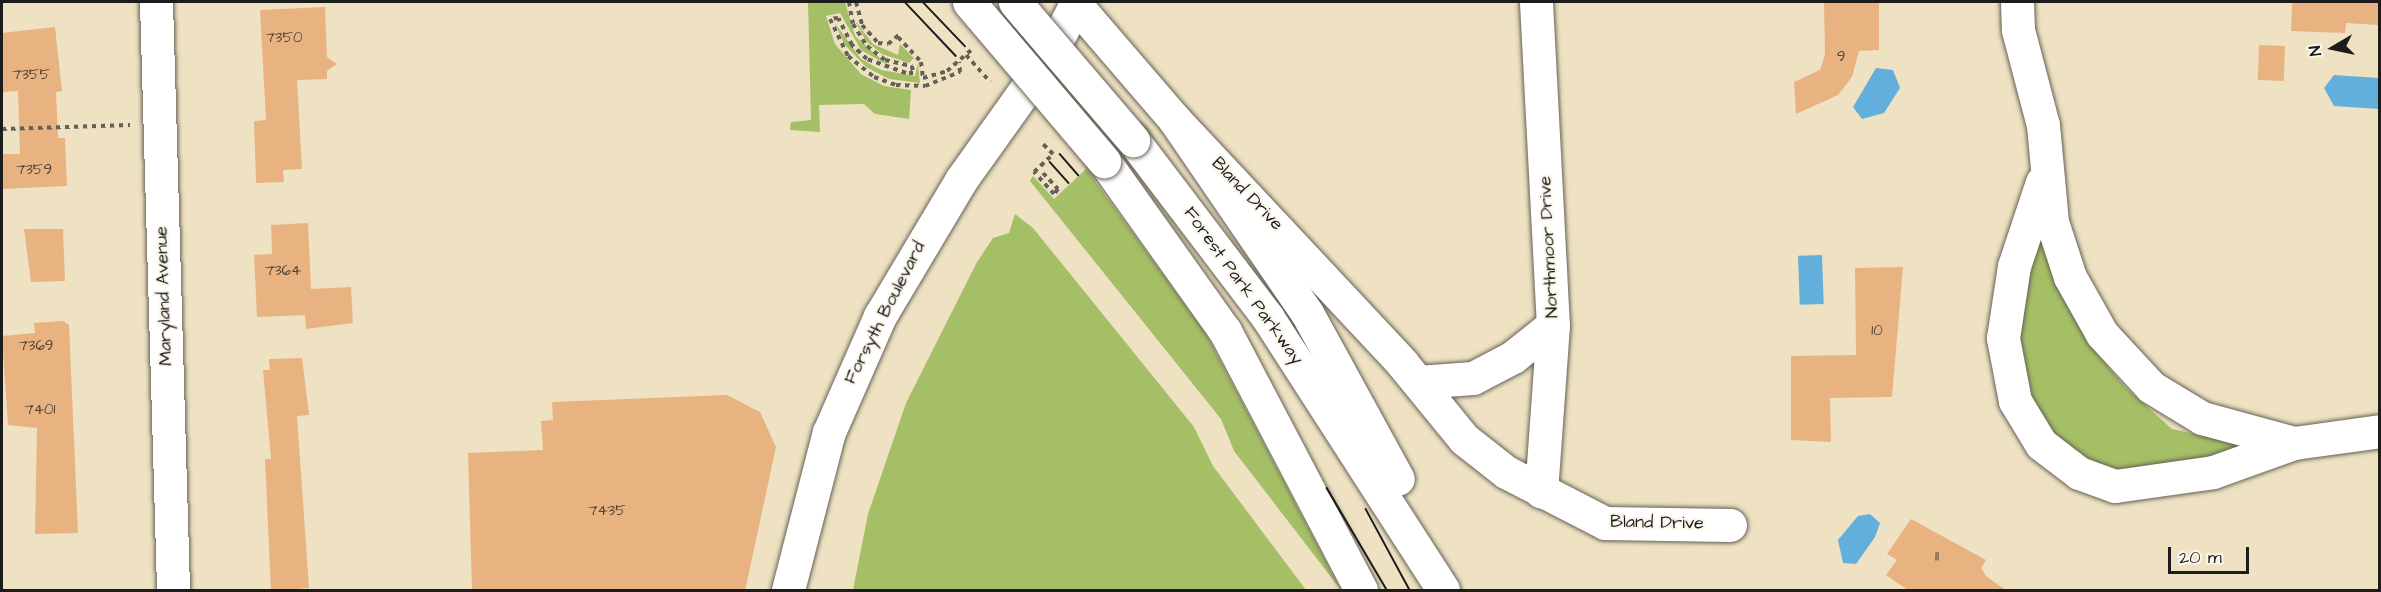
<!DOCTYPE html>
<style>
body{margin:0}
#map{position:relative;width:2381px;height:592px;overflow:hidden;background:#efe2c3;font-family:"Architects Daughter",sans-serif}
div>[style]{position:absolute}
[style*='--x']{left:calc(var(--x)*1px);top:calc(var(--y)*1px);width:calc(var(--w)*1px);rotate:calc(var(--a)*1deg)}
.green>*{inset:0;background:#a5bf66}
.water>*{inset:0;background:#62afdb;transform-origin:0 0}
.building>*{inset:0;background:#e8b381;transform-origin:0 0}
.path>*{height:4px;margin-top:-2px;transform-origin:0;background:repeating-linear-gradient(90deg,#666156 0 4.5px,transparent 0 9px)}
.roads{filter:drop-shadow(0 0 2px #666156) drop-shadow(0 0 2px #666156)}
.minor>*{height:33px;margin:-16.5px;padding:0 16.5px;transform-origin:16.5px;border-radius:16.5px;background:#fff}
.major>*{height:33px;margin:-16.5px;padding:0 16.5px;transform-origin:16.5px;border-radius:16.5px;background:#fff}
.highway>*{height:33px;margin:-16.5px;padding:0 16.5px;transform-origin:16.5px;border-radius:16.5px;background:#fff}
.tram>*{height:1.5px;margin:-0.75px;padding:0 0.75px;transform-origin:0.75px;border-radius:0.75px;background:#1c1c1c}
.bridges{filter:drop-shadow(0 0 2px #666156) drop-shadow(0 0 2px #666156)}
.highway-bridge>*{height:33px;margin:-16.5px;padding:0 16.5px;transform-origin:16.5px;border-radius:16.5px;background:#fff}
span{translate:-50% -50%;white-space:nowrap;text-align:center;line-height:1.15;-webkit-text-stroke:4.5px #fbf7ec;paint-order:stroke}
.number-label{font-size:15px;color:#4f4235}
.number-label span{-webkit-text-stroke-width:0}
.street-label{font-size:18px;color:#1c1c1c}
.frame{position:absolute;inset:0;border:3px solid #1c1c1c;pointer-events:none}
.north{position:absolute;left:2303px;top:18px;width:60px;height:60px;-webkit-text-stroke:4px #fbf7ec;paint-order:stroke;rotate:261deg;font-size:16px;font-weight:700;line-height:24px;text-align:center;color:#1c1c1c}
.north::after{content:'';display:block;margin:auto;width:21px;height:27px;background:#1c1c1c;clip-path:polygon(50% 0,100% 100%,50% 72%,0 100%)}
.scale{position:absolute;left:2168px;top:547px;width:81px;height:27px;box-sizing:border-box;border:3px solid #1c1c1c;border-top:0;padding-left:8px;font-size:18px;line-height:21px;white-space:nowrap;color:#1c1c1c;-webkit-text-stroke:4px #fbf7ec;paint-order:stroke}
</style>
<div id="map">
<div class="green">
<div style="clip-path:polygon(808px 2px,845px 2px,855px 36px,889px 66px,861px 50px,840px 13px,826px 16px,835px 44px,861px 74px,884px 86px,911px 90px,909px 119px,875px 114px,864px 104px,819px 105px,820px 132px,790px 130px,791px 122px,811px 120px)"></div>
<div style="clip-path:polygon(854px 19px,873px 44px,898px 55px,900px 44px,914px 58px,909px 63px,882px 54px,866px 41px)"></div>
<div style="clip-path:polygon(835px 23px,861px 59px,881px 70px,915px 76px,918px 63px,920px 83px,889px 79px,866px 67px,844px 44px)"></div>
<div style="clip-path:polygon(1086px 169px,1205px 332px,1341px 590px,1234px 451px,1221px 419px,1030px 181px,1033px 176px,1054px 199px)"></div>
<div style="clip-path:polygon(1015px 214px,1033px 228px,1194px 427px,1213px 466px,1306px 590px,853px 590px,868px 514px,906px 403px,977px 262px,993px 238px,1009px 233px)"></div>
<div style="clip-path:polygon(2040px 237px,2090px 345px,2125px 387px,2172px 429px,2242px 444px,2226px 455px,2110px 472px,2085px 465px,2033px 418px,2016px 334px,2033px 243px)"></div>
</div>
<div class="water">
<div style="clip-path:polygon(1876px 68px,1893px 70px,1900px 88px,1884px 113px,1862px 119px,1853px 107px)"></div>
<div style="clip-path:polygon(2334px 75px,2379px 78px,2379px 109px,2334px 106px,2324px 88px)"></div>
<div style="left:1822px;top:255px;width:49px;height:24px;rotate:88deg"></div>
<div style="clip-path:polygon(1870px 514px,1880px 523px,1875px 537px,1856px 564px,1843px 563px,1838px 540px,1858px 516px)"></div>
</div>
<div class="building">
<div style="clip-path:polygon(1824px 2px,1879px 2px,1879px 50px,1859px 51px,1852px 77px,1838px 95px,1796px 114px,1794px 82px,1820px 70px,1825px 54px)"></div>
<div style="clip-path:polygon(2292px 2px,2379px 2px,2379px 25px,2346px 23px,2345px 33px,2291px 31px)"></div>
<div style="clip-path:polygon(325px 7px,327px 57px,337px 64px,327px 71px,327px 79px,297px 80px,302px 169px,283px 170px,284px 182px,256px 183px,254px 121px,266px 120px,260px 10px)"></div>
<div style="clip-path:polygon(55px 27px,62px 91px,56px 92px,58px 138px,65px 138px,67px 186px,2px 189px,2px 154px,20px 154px,18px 91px,2px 92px,2px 33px)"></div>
<div style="left:2259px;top:45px;width:26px;height:35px;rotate:2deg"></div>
<div style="clip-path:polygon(308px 223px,311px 289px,351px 287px,353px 323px,306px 329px,305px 315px,257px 317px,254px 255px,272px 254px,271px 225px)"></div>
<div style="clip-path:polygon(24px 229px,63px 229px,65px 281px,31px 282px)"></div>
<div style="clip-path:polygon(1903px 267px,1892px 397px,1830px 398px,1831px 442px,1791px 440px,1791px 356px,1856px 355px,1855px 268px)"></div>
<div style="clip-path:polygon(63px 321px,69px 325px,78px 533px,35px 534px,37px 428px,8px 425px,2px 336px,35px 333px,34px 323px)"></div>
<div style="clip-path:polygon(302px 358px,309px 415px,297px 416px,309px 588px,271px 591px,265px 459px,271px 459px,263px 370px,270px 370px,269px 359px)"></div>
<div style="clip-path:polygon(727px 395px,760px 412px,776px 447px,745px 591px,472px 591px,468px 453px,543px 450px,541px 421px,553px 420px,552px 402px)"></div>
<div style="clip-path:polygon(1911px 519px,1986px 560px,1981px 568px,1986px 576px,2007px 591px,1909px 591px,1886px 575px,1897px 560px,1887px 554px)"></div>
</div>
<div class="path">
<div style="--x:849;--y:2;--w:22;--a:80"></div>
<div style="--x:853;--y:24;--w:26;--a:58"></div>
<div style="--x:867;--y:46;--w:23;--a:38"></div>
<div style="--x:885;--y:60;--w:28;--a:13"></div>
<div style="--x:912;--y:66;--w:7;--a:82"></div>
<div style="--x:913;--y:73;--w:7;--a:180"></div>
<div style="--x:906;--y:73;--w:41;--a:-160.3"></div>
<div style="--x:867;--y:59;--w:21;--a:-137"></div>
<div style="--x:852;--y:45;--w:30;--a:-117"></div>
<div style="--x:838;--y:18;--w:8;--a:173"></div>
<div style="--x:830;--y:19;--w:41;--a:64.1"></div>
<div style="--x:848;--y:56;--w:33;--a:39"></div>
<div style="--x:874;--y:77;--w:23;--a:20"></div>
<div style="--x:896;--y:85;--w:29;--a:2"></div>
<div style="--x:925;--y:86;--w:38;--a:-22"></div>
<div style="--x:960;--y:72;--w:10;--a:-96"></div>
<div style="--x:856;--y:2;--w:24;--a:75"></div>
<div style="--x:862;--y:25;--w:24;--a:48"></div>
<div style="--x:878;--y:43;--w:10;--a:6"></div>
<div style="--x:888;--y:44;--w:16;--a:-40"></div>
<div style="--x:898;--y:37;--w:34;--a:47"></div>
<div style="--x:921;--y:62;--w:16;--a:83"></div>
<div style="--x:923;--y:78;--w:25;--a:-16"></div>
<div style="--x:947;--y:71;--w:32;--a:-41"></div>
<div style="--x:966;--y:55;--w:36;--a:48"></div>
<div style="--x:2;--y:129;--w:128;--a:-1.8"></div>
<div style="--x:1043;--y:173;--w:22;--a:47"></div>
<div style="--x:1058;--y:189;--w:6;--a:129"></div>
<div style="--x:1054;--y:194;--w:30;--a:-132"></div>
<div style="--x:1034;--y:172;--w:26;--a:-43"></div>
<div style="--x:1053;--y:154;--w:14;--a:-135"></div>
</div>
<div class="roads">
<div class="minor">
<div style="--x:156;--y:2;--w:588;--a:88.34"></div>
<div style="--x:1536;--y:2;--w:323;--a:87"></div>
<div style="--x:1553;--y:325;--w:167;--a:94.1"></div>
<div style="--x:2017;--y:2;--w:28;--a:88"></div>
<div style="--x:2018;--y:30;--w:98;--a:75.3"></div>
<div style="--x:2043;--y:125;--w:97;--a:84.7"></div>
<div style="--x:2052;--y:222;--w:58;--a:71.9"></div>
<div style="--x:2070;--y:277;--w:65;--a:60.7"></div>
<div style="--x:2102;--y:334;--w:72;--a:47.2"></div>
<div style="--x:2151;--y:387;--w:60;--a:31.3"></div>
<div style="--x:2202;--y:418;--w:95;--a:15.2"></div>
<div style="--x:2294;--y:443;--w:87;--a:-7.9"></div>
<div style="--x:1076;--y:5;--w:150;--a:49.3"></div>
<div style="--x:1174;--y:119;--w:334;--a:46.9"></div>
<div style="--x:1402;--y:363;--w:98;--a:50.8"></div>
<div style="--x:1464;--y:439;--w:53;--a:38.2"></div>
<div style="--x:1506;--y:472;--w:111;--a:27.3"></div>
<div style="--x:1605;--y:523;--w:125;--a:0.9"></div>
<div style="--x:2042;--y:182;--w:89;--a:108.4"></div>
<div style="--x:2014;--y:266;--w:73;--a:98.7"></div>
<div style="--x:2003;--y:338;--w:64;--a:79.2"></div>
<div style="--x:2015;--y:401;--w:50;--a:58.8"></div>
<div style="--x:2041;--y:444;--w:48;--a:37.3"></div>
<div style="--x:2079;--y:473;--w:38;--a:20"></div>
<div style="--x:2115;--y:486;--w:99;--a:-8.1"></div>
<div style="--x:2213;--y:472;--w:86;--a:-19.7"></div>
<div style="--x:1418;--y:382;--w:55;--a:-4.2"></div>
<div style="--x:1473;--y:378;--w:45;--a:-27.7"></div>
<div style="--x:1513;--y:357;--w:51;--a:-38.7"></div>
</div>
<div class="major">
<div style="--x:788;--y:590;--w:163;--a:-75.5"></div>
<div style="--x:829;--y:432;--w:127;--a:-66.3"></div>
<div style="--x:880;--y:316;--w:158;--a:-59.2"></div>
<div style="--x:961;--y:180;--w:146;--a:-54.5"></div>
<div style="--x:1046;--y:61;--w:67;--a:-62.3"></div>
</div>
<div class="highway">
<div style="--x:1174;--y:119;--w:235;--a:55.6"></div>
<div style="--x:1307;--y:313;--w:189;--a:61.3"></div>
<div style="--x:1133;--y:140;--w:223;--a:52.8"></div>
<div style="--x:1268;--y:318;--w:323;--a:57.2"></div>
<div style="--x:1104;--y:161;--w:209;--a:54.6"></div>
<div style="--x:1225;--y:331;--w:293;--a:62.3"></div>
</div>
</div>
<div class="tram">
<div style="--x:905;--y:2;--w:74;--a:46.6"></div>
<div style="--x:923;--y:2;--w:61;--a:46.3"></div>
<div style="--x:1060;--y:154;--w:28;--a:49"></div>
<div style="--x:1050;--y:162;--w:28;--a:48"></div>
<div style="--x:1327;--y:488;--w:118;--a:59.5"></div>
<div style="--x:1366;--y:509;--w:92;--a:61.5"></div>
</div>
<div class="bridges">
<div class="highway-bridge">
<div style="--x:969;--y:2;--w:209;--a:49.7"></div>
<div style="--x:1015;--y:2;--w:182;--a:49.5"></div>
</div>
</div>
<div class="number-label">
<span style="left:284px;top:38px">7350</span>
<span style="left:1841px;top:57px">9</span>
<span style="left:31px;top:75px">7355</span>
<span style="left:34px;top:170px">7359</span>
<span style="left:283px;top:271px">7364</span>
<span style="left:1877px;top:331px">10</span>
<span style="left:36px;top:346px">7369</span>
<span style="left:40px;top:410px">7401</span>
<span style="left:607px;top:511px">7435</span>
<span style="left:1937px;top:557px">11</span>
</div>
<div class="street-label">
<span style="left:1247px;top:194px;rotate:46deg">Bland Drive</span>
<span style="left:1549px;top:247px;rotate:-93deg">Northmoor Drive</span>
<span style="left:1243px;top:286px;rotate:54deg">Forest Park Parkway</span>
<span style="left:164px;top:296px;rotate:-92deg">Maryland Avenue</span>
<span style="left:885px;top:313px;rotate:-63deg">Forsyth Boulevard</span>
<span style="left:1657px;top:523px;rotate:1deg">Bland Drive</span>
</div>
<div class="frame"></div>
<div class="north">N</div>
<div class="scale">20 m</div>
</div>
